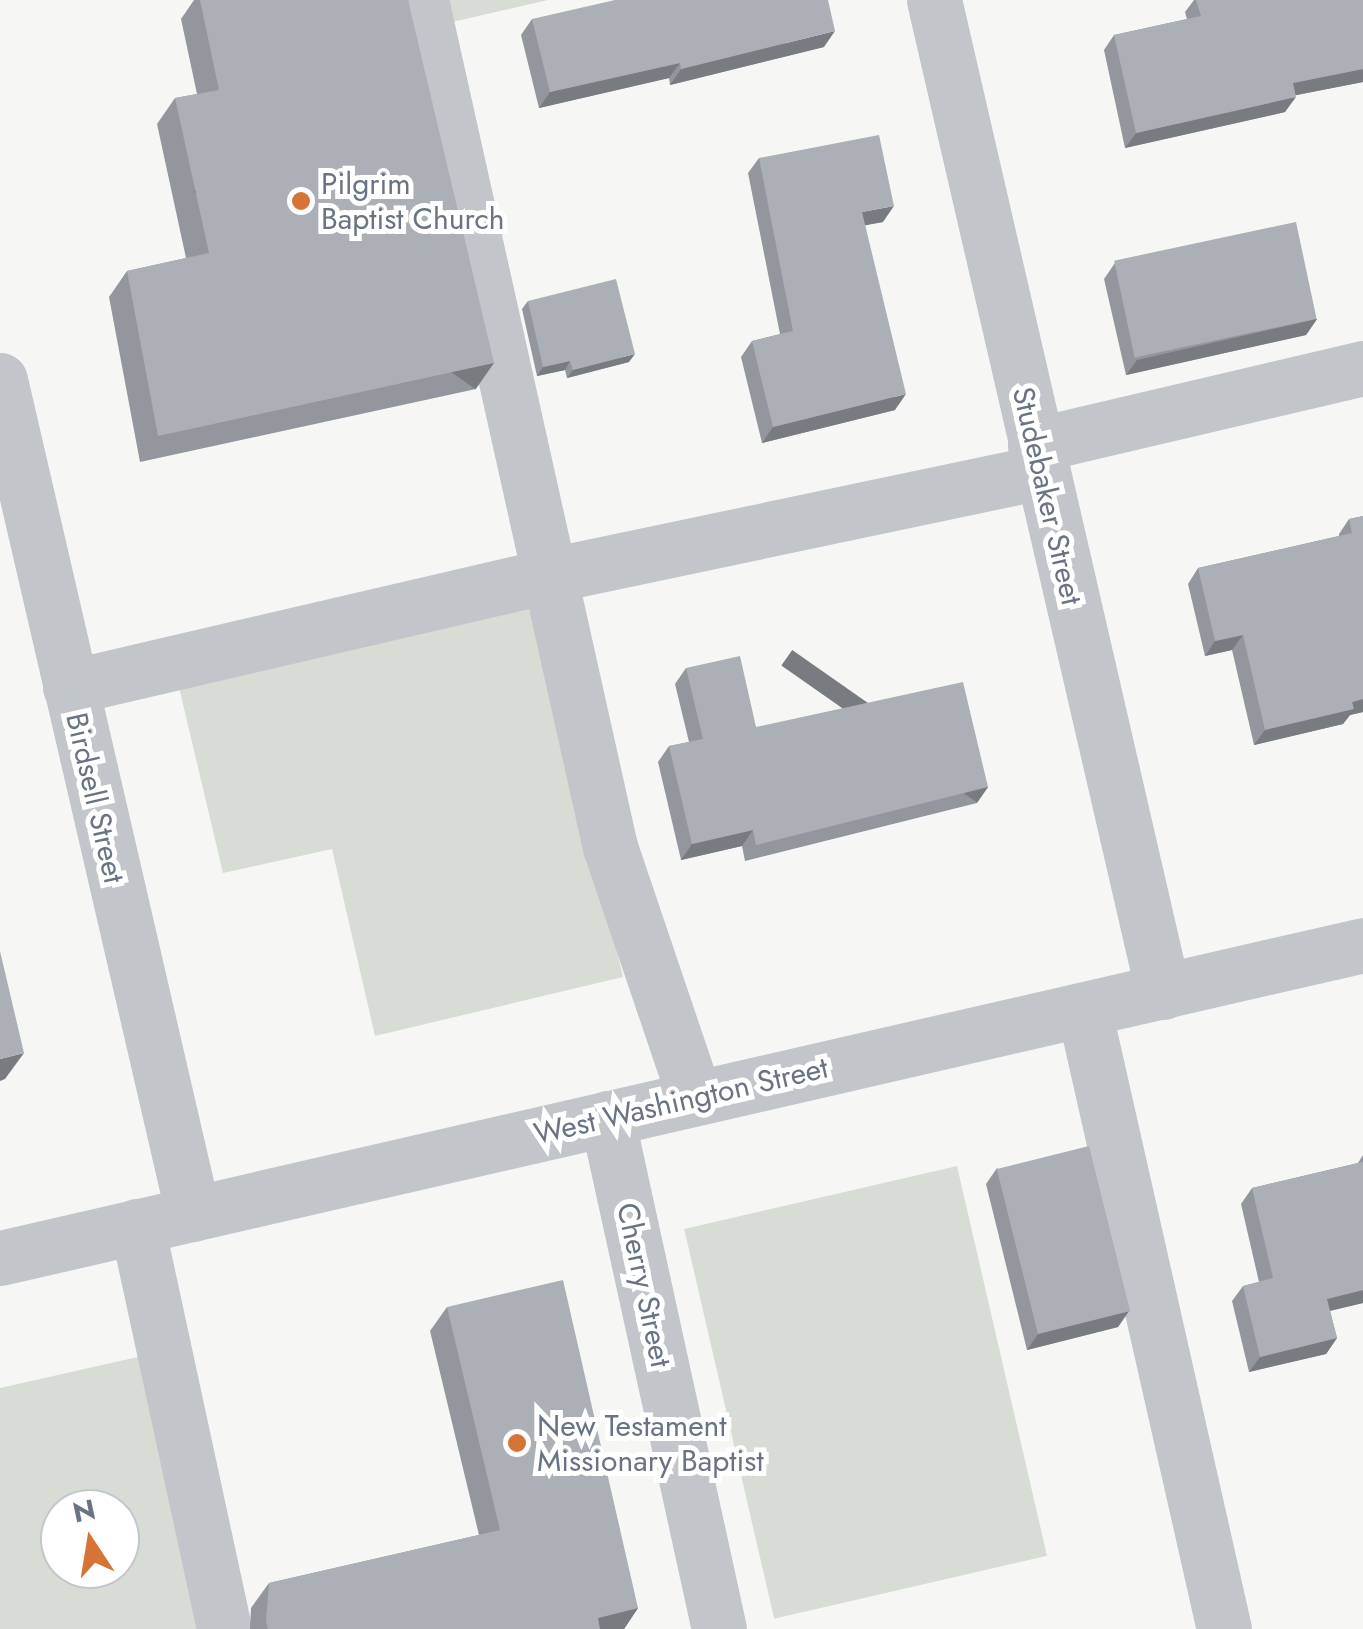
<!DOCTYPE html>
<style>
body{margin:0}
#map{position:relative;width:1363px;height:1629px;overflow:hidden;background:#f6f7f4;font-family:Jost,sans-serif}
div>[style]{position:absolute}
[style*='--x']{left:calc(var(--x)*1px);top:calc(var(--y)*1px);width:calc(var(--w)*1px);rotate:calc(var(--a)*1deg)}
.green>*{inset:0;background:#d7ddd5;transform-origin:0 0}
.minor>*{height:55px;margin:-27.5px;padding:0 27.5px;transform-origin:27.5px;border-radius:27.5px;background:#c2c5c9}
.wall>*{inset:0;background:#93979d}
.shaded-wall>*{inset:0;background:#787b80;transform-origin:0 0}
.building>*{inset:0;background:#abb0b7;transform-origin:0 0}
.dots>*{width:28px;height:28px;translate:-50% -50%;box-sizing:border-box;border:5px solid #fff;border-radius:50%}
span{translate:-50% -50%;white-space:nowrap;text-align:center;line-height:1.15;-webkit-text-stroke:10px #fff;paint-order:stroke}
.poi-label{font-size:30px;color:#687383}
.left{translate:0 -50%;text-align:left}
.street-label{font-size:30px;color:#687383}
.north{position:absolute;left:40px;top:1489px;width:100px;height:100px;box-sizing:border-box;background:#fff;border:2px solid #c3c7cd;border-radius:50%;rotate:348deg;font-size:28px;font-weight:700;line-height:40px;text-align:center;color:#687383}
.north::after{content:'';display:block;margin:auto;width:35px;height:45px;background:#d57435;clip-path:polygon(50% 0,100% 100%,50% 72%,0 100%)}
</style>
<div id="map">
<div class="green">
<div style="clip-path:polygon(443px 0,548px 0,448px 23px)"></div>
<div style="clip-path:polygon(534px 601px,623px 977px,375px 1036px,332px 849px,223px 873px,178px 683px)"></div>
<div style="left:957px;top:1166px;width:400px;height:280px;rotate:77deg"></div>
<div style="clip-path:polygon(evenodd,142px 1356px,202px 1629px,0 1629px,0 1388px,142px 1356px,60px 1509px,120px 1509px,120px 1569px,60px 1569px,60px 1509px)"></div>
</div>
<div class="minor">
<div style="--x:421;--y:0;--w:868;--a:77.42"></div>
<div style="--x:610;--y:847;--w:265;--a:71.3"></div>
<div style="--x:934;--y:0;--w:1018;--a:77"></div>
<div style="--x:0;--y:380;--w:856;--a:76.97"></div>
<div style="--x:1035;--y:445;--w:337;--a:-13.2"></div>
<div style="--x:70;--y:687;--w:489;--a:-13.1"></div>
<div style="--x:546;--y:576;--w:506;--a:-11.87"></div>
<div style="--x:1084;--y:1010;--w:635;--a:77.26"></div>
<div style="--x:607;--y:1118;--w:523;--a:77.64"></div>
<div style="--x:137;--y:1226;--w:412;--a:77.8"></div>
<div style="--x:0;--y:1258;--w:1398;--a:-12.93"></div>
</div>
<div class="wall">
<div style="clip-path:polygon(194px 0,408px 0,476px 389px,140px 462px,109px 297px,127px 271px,186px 258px,157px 124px,175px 98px,197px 94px,181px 19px)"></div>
<div style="clip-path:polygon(1194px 0,1363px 0,1363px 82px,1295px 95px,1285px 112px,1125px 148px,1104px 50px,1114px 35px,1187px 19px,1185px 12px)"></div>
<div style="clip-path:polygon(532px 19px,824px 47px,670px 85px,669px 78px,539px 108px,521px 35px)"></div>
<div style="clip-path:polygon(759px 158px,883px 222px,865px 225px,895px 410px,762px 443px,741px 357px,752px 341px,780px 334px,748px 173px)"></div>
<div style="clip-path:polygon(1115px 263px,1317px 319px,1306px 335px,1126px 375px,1104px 279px)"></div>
<div style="clip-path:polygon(528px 301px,629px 362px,567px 378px,565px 370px,537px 376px,522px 309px)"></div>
<div style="clip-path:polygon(1363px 516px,1363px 712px,1350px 715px,1343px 724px,1254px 745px,1232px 650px,1205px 656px,1188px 584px,1198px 568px,1339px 536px,1339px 534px,1349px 519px)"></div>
<div style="clip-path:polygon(686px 668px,756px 727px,988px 787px,977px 803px,745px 861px,742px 846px,681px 860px,658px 762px,669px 746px,689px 742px,675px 684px)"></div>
<div style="clip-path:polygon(1363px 1155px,1363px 1303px,1330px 1311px,1337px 1338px,1326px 1354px,1249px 1372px,1232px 1301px,1243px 1286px,1259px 1282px,1241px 1204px,1252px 1188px,1358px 1163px)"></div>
<div style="clip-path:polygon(997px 1168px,1129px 1311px,1118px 1327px,1027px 1350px,986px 1184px)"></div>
<div style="clip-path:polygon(447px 1307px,638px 1608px,624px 1629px,250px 1629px,251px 1608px,269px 1583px,479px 1535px,430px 1331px)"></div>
</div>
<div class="shaded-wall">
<div style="clip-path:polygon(835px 31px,824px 47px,670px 85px,681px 69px)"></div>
<div style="clip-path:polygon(680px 63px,669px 78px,539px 108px,550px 92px)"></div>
<div style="clip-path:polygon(1363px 69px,1363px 82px,1282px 98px,1293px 83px)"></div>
<div style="clip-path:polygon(1296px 97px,1285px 112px,1125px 148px,1136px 133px)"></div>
<div style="clip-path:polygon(894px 206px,883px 222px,851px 228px,862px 212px)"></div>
<div style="clip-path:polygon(1317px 319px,1306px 335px,1126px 375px,1137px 360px)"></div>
<div style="clip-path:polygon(635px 354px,629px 362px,567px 378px,573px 370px)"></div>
<div style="clip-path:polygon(570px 361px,565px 370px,537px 376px,543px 367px)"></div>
<div style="left:494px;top:363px;width:32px;height:344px;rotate:125deg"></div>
<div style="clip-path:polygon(906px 394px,895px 410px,762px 443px,773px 427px)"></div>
<div style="clip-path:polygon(1243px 635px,1232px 650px,1205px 656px,1215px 641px)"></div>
<div style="clip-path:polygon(1363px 699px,1363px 712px,1350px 715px,1343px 724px,1254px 745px,1265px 730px)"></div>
<div style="left:988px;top:787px;width:19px;height:239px;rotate:125deg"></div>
<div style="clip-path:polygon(753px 830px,742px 846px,681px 860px,692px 844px)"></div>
<div style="clip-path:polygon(24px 1053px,5px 1079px,0 1081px,0 1059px)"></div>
<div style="clip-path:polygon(1363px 1290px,1363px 1303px,1316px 1314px,1327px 1299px)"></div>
<div style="clip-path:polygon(1129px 1311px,1118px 1327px,1027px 1350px,1038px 1334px)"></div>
<div style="clip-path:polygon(1337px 1338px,1326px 1354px,1249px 1372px,1260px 1357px)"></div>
<div style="clip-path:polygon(638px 1608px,624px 1629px,590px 1629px,598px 1618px)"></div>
</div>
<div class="building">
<div style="clip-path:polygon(200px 0,408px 0,494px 363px,158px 436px,127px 271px,209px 253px,175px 98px,219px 90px)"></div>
<div style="clip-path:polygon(615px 0,828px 0,835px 31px,681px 69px,680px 63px,550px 92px,532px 19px)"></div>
<div style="clip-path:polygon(1196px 0,1363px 0,1363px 69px,1293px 83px,1296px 97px,1136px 133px,1114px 35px,1201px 16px)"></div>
<div style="clip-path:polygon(879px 135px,894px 206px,862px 212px,906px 394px,773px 427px,752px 341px,793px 331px,759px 158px)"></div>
<div style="left:1296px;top:222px;width:99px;height:186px;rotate:78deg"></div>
<div style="clip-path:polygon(616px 279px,635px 354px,573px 370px,570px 361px,543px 367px,528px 301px)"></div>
<div style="clip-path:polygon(1363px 516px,1363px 699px,1352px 702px,1354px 709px,1265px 730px,1243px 635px,1215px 641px,1198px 568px,1352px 533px,1349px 519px)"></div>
<div style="clip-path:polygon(740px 656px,756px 727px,963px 682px,988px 787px,756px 845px,753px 830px,692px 844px,669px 746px,703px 739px,686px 668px)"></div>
<div style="clip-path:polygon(0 951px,24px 1053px,0 1059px)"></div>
<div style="left:1089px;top:1146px;width:170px;height:95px;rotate:76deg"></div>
<div style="clip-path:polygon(1363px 1162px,1363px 1290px,1327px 1299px,1337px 1338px,1260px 1357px,1243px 1286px,1273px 1278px,1252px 1188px)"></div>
<div style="clip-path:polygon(563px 1280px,638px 1608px,598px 1618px,600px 1629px,268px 1629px,266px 1621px,269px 1583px,500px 1530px,447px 1307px)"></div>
</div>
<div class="dots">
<div style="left:301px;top:201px;background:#d57435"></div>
<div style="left:517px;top:1443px;background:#d57435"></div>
</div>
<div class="poi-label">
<span class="left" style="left:321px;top:201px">Pilgrim<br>Baptist Church</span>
<span class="left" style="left:537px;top:1443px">New Testament<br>Missionary Baptist</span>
</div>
<div class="street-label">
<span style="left:1047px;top:496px;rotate:77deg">Studebaker Street</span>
<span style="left:95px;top:798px;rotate:77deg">Birdsell Street</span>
<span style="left:681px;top:1101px;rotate:-13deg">West Washington Street</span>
<span style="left:644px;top:1285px;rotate:78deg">Cherry Street</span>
</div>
<div class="north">N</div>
</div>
